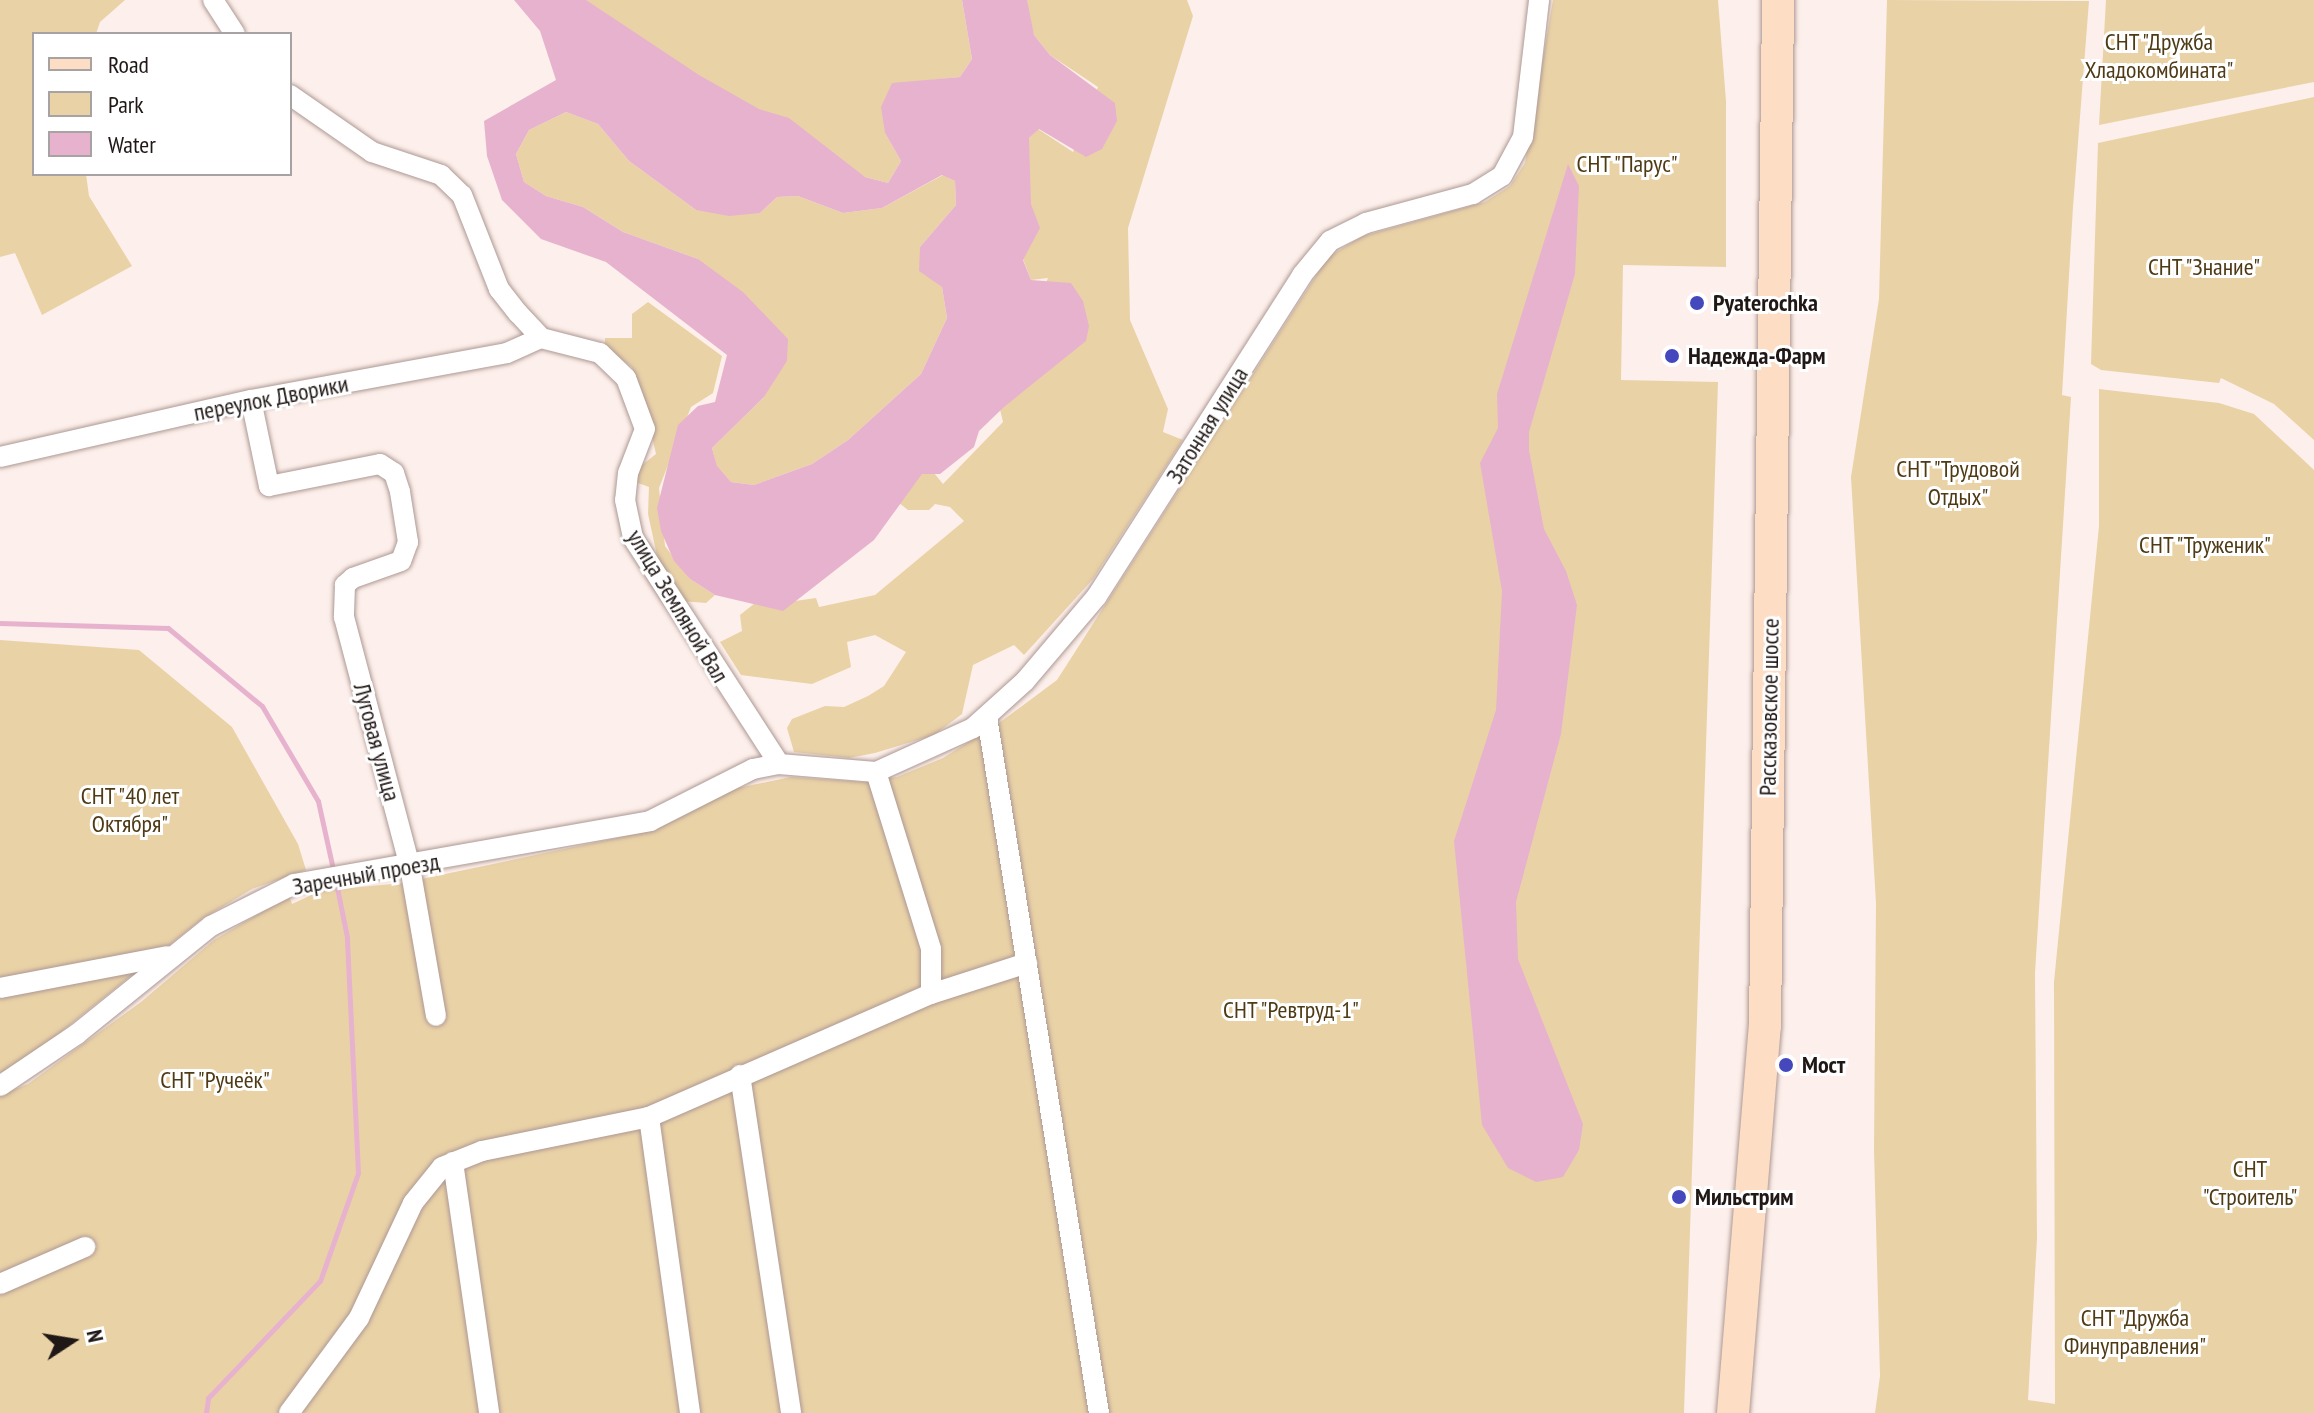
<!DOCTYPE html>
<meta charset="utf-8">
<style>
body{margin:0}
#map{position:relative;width:2314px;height:1413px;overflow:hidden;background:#fdefeb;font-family:"PT Sans Narrow",sans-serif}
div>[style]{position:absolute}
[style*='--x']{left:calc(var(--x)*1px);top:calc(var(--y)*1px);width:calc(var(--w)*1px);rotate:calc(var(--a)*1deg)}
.green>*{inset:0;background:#ead2a7}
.water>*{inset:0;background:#e7b2cd}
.stream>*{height:5px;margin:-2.5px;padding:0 2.5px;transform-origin:2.5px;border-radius:2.5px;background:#e7b2cd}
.roads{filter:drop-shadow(0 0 2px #ad9893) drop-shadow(0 0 2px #ad9893)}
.minor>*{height:20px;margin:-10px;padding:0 10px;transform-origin:10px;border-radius:10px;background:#fff}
.primary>*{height:32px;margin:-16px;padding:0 16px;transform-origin:16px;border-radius:16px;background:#feddc5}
.dots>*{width:22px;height:22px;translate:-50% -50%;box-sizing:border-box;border:4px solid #fff;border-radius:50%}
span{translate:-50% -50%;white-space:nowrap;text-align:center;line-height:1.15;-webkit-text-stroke:6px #fff;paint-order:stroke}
.park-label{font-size:24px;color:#4e3a14}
.poi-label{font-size:24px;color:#201816;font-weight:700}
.left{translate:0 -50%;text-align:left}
.street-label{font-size:24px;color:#201816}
.legend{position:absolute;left:32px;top:32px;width:260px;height:144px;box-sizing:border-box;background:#fff;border:2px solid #a6a3a2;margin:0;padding:10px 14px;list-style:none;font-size:24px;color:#201816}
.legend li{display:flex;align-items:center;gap:16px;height:40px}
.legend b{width:40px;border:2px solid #a6a3a2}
.north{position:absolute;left:32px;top:1301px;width:80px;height:80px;-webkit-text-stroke:6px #fff;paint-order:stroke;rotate:78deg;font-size:22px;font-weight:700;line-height:32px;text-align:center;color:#201816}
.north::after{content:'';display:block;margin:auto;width:28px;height:36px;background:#201816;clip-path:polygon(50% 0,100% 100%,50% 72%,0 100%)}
</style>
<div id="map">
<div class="green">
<div style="clip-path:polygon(0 0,125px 0,100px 22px,96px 34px,34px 34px,34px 174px,86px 174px,89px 196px,132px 266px,42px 315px,15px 253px,0 257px)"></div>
<div style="clip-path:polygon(541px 0,962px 0,972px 59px,960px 77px,892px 84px,885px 133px,901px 161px,888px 183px,865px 177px)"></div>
<div style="clip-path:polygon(1023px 0,1187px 0,1193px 16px,1128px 228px,1130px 320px,1168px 409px,1163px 432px,1183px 440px,1093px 579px,1024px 655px,1014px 645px,973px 665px,962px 714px,934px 735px,875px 753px,849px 758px,794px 752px,787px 728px,792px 719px,825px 706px,844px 707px,868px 696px,884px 686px,906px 652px,875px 635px,847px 642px,851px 667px,812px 684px,741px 675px,720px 642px,742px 631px,740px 615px,760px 599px,781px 603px,816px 598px,819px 607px,875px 595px,964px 521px,950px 507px,935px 504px,929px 510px,908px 510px,889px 495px,925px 462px,943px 484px,1003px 422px,998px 401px,1048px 278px,1031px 280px,1023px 259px,1029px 138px,1038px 129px,1073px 152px,1098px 87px,1050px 55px,1034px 35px)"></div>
<div style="clip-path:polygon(1553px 0,1718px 0,1726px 101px,1726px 267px,1623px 265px,1621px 380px,1718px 382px,1684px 1413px,0 1413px,0 1290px,97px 1247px,92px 1238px,0 1279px,0 1095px,28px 1084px,141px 1002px,214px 940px,289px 896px,292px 904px,320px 891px,402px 883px,655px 830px,733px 789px,791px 777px,865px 782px,897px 777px,943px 758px,999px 723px,1057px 680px,1328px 257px,1363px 236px,1485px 202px,1510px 186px,1525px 163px)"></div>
<div style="clip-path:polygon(1887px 0,2089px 1px,2073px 207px,2062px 395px,2071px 397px,2035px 973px,2037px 1238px,2028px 1400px,2055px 1404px,2054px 982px,2099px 526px,2099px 389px,2219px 403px,2254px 414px,2314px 470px,2314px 1413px,1875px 1413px,1880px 1376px,1874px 1150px,1876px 903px,1851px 477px,1879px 299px)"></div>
<div style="clip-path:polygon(2106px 0,2314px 0,2314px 82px,2099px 125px)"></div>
<div style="clip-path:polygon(2314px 97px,2314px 440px,2274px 404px,2221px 378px,2219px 383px,2101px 370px,2091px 364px,2098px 143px)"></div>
<div style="clip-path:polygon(566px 112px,598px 124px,629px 161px,696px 210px,760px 213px,777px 197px,798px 196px,843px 213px,882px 208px,943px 175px,955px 181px,956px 205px,920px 247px,942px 287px,947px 318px,921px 374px,848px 440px,812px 464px,754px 485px,731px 482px,717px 467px,712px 448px,764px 397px,698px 259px,623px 232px,583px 207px,546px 196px,524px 182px,516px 154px,529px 130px)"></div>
<div style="clip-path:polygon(648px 302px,722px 356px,713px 393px,691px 407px,659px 488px,665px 546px,690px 579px,715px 595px,706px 603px,681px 601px,658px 560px,648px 514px,649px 487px,638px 483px,633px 472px,656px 454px,648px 419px,632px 367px,605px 347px,605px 338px,632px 338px,632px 314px)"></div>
<div style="clip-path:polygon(0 640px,139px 650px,232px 727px,298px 844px,306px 870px,252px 889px,202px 919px,26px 1060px,0 1073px)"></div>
</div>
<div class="water">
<div style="clip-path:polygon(evenodd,514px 0,586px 0,699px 75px,759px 109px,789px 118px,865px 177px,888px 183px,901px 161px,885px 133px,881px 107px,892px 83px,960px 77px,972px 59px,962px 0,1027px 0,1034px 35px,1050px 55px,1115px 103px,1117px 121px,1102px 149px,1086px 157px,1039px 129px,1029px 138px,1031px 204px,1040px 228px,1023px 260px,1031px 280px,1071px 283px,1083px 301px,1089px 326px,1086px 341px,1004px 407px,979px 431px,974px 447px,940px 474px,922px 474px,874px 540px,783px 611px,715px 595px,690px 579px,674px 561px,661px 531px,657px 508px,678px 425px,698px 406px,715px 402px,727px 355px,606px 262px,541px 239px,502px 200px,487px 156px,484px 121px,556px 80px,540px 31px,514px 0,566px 112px,598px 124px,629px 161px,696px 210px,729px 216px,760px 213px,777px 197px,798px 196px,843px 213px,882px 208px,942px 175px,955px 181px,956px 205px,920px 247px,919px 271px,942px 287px,947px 318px,921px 374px,848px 440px,812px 464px,754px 485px,731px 482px,717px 466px,712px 448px,764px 397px,787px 361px,788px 339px,743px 292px,698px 259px,623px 232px,583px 207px,546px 196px,524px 182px,516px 154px,529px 130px,566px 112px)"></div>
<div style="clip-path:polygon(1568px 164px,1579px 186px,1575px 274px,1529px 432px,1529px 450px,1544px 529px,1566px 571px,1577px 605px,1561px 734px,1516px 902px,1518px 959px,1583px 1124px,1579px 1150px,1563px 1177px,1536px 1182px,1508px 1168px,1482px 1125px,1454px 841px,1496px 710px,1502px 591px,1480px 463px,1498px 428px,1497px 394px)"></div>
</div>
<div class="stream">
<div style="--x:0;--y:623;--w:168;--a:1.7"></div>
<div style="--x:168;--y:628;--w:122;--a:39.7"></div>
<div style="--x:262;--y:706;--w:110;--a:59.5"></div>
<div style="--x:318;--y:801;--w:75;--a:77.6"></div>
<div style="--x:206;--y:1413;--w:15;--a:-82"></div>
<div style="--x:208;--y:1398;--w:162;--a:-46.3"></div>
<div style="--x:320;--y:1281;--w:114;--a:-70.6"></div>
<div style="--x:358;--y:1173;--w:236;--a:-92.7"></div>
<div style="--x:347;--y:937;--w:55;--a:-101.5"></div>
</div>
<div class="roads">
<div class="minor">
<div style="--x:213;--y:0;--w:40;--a:57.1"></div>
<div style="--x:290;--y:95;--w:100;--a:34.8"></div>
<div style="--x:372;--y:152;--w:73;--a:18.4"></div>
<div style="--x:441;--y:175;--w:29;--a:44"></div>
<div style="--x:462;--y:195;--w:101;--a:68.5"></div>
<div style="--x:499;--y:289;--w:31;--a:52"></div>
<div style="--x:518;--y:313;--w:34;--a:47"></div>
<div style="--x:541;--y:338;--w:61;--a:14.3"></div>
<div style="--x:600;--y:353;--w:36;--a:44"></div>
<div style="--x:626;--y:378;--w:54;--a:69.6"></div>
<div style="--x:645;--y:429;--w:47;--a:111.1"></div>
<div style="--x:628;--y:473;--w:27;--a:96"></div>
<div style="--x:625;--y:500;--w:39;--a:78"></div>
<div style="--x:633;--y:538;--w:269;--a:57.1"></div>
<div style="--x:251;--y:400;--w:88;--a:78.2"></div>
<div style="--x:269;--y:486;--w:113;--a:-11.2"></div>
<div style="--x:380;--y:464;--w:17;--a:33"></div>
<div style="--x:394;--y:473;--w:20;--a:72"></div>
<div style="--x:400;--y:492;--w:51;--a:80.9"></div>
<div style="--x:408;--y:542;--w:20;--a:110"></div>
<div style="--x:401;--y:561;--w:51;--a:160.5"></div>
<div style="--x:353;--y:578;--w:11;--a:139"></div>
<div style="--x:345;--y:585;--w:32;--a:92"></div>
<div style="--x:344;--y:617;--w:259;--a:75.2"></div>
<div style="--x:410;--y:867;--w:151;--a:80.1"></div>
<div style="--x:0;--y:457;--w:257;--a:-12.8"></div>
<div style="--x:251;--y:400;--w:260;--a:-10.4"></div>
<div style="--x:507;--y:353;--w:37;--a:-24"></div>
<div style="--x:987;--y:717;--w:705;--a:80.86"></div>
<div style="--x:876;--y:772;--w:185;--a:72.7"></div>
<div style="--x:931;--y:949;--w:45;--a:90"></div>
<div style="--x:931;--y:994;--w:101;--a:-17.9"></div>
<div style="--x:0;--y:988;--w:170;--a:-10.8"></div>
<div style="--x:740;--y:1075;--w:342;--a:81.4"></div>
<div style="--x:0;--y:1086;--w:93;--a:-34"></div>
<div style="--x:77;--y:1034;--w:172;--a:-38.9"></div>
<div style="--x:211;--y:926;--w:93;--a:-26.8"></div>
<div style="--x:294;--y:884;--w:362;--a:-10"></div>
<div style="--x:650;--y:821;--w:115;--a:-26.8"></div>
<div style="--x:753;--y:769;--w:26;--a:-11"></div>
<div style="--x:779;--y:764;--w:97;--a:4.7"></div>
<div style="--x:876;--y:772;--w:107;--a:-24.4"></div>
<div style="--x:973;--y:728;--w:70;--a:-42.1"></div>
<div style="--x:1025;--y:681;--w:111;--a:-49.7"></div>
<div style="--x:1097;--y:596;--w:381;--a:-57.4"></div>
<div style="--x:1302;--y:275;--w:44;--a:-50.5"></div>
<div style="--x:1330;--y:241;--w:40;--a:-26.6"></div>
<div style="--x:1366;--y:223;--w:111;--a:-15.2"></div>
<div style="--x:1473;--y:194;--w:34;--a:-32"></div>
<div style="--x:1502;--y:176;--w:44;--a:-61.7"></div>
<div style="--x:1523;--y:137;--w:138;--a:-83.3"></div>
<div style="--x:649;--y:1117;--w:299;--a:82.1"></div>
<div style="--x:453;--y:1162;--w:254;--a:81.8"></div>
<div style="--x:0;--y:1284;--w:93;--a:-23.5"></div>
<div style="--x:289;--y:1413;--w:118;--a:-53.6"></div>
<div style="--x:359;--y:1318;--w:127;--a:-64.8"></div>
<div style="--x:413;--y:1203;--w:46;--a:-51.1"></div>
<div style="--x:442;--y:1167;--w:43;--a:-21.8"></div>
<div style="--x:482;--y:1151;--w:170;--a:-11.5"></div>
<div style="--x:649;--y:1117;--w:308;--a:-23.6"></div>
</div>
<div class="primary">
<div style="--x:1733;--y:1413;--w:388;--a:-85.3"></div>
<div style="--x:1765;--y:1026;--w:1026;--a:-89.27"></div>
</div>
</div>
<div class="dots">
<div style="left:1697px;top:303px;background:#4548bd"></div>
<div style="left:1672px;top:356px;background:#4548bd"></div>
<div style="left:1786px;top:1065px;background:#4548bd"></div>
<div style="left:1679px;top:1197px;background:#4548bd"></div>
</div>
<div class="park-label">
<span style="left:2159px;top:56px">СНТ "Дружба<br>Хладокомбината"</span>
<span style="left:1627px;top:164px">СНТ "Парус"</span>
<span style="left:2204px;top:267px">СНТ "Знание"</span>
<span style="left:1958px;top:483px">СНТ "Трудовой<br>Отдых"</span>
<span style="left:2205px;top:545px">СНТ "Труженик"</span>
<span style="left:130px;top:810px">СНТ "40 лет<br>Октября"</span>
<span style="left:1291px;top:1010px">СНТ "Ревтруд-1"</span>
<span style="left:215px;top:1080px">СНТ "Ручеёк"</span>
<span style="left:2250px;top:1183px">СНТ<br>"Строитель"</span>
<span style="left:2135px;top:1332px">СНТ "Дружба<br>Финуправления"</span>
</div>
<div class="poi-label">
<span class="left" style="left:1713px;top:303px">Pyaterochka</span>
<span class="left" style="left:1688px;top:356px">Надежда-Фарм</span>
<span class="left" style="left:1802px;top:1065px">Мост</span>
<span class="left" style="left:1695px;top:1197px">Мильстрим</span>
</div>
<div class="street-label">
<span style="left:271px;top:398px;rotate:-11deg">переулок Дворики</span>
<span style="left:1207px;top:425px;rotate:-58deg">Затонная улица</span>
<span style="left:678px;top:606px;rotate:59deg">улица Земляной Вал</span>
<span style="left:1769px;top:707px;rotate:-89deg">Рассказовское шоссе</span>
<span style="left:377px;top:742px;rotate:75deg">Луговая улица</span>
<span style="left:366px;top:874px;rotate:-10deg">Заречный проезд</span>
</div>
<ul class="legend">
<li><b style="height:10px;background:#feddc5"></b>Road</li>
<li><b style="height:22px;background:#ead2a7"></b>Park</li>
<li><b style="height:22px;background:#e7b2cd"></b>Water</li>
</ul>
<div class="north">N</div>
</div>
